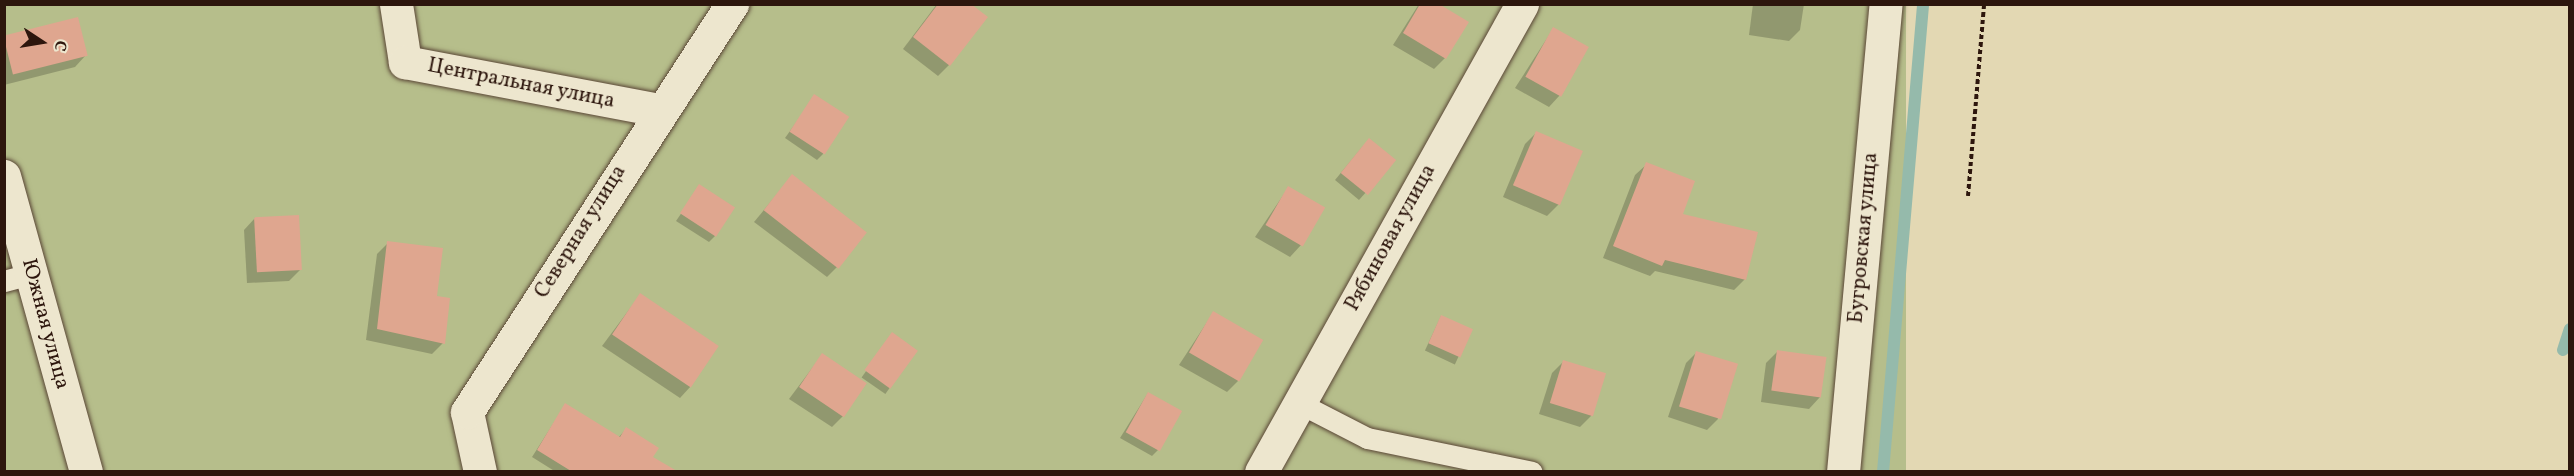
<!DOCTYPE html>
<meta charset="utf-8">
<style>
body{margin:0}
#map{position:relative;width:2574px;height:476px;overflow:hidden;background:#e3d8b3;font-family:Vollkorn,serif}
div>[style]{position:absolute}
[style*='--x']{left:calc(var(--x)*1px);top:calc(var(--y)*1px);width:calc(var(--w)*1px);rotate:calc(var(--a)*1deg)}
.green>*{inset:0;background:#b6be8b;transform-origin:0 0}
.shadow>*{inset:0;background:#0003;transform-origin:0 0}
.stream>*{height:12px;margin:-6px;padding:0 6px;transform-origin:6px;border-radius:6px;background:#95baab}
.building>*{inset:0;background:#dfa68f;transform-origin:0 0}
.path>*{height:4px;margin-top:-2px;transform-origin:0;background:repeating-linear-gradient(90deg,#2d160d 0 4.5px,transparent 0 7.5px)}
.roads{filter:drop-shadow(0 0 2px #5a4636) drop-shadow(0 0 2px #5a4636)}
.service>*{height:21px;margin:-10.5px;padding:0 10.5px;transform-origin:10.5px;border-radius:10.5px;background:#ede6ce}
.minor>*{height:33px;margin:-16.5px;padding:0 16.5px;transform-origin:16.5px;border-radius:16.5px;background:#ede6ce}
span{translate:-50% -50%;white-space:nowrap;text-align:center;line-height:1.15;-webkit-text-stroke:5px #ede6ce;paint-order:stroke}
.street-label{font-size:21px;color:#2d160d}
.frame{position:absolute;inset:0;border:6px solid #2d160d;pointer-events:none}
.north{position:absolute;left:12px;top:12px;width:60px;height:60px;-webkit-text-stroke:4px #ede6ce;paint-order:stroke;rotate:102deg;font-size:16px;font-weight:700;line-height:24px;text-align:center;color:#2d160d}
.north::after{content:'';display:block;margin:auto;width:21px;height:27px;background:#2d160d;clip-path:polygon(50% 0,100% 100%,50% 72%,0 100%)}
</style>
<div id="map">
<div class="green">
<div style="left:4px;top:5px;width:1902px;height:466px"></div>
</div>
<div class="shadow">
<div style="clip-path:polygon(937px 4px,969px 4px,949px 65px,938px 76px,903px 49px)"></div>
<div style="clip-path:polygon(1419px 4px,1436px 4px,1445px 58px,1434px 69px,1393px 45px)"></div>
<div style="clip-path:polygon(1753px 4px,1804px 4px,1800px 30px,1789px 41px,1749px 35px)"></div>
<div style="clip-path:polygon(1553px 29px,1560px 95px,1549px 107px,1515px 88px)"></div>
<div style="clip-path:polygon(4px 38px,86px 55px,75px 67px,4px 85px)"></div>
<div style="clip-path:polygon(815px 96px,823px 154px,817px 160px,785px 138px)"></div>
<div style="clip-path:polygon(1536px 133px,1581px 152px,1559px 204px,1547px 216px,1503px 197px,1525px 144px)"></div>
<div style="clip-path:polygon(1363px 146px,1394px 161px,1359px 200px,1335px 180px)"></div>
<div style="clip-path:polygon(1647px 164px,1681px 215px,1745px 279px,1734px 290px,1655px 271px,1650px 276px,1603px 258px,1635px 175px)"></div>
<div style="clip-path:polygon(792px 176px,838px 266px,827px 277px,754px 222px)"></div>
<div style="clip-path:polygon(700px 186px,715px 236px,709px 242px,676px 221px)"></div>
<div style="clip-path:polygon(1288px 188px,1301px 245px,1290px 257px,1255px 237px)"></div>
<div style="clip-path:polygon(255px 218px,300px 270px,289px 281px,247px 283px,244px 230px)"></div>
<div style="clip-path:polygon(388px 243px,436px 298px,443px 343px,432px 354px,366px 340px,377px 254px)"></div>
<div style="clip-path:polygon(640px 295px,691px 386px,680px 398px,602px 346px)"></div>
<div style="clip-path:polygon(1213px 313px,1238px 381px,1227px 392px,1179px 365px)"></div>
<div style="left:1441px;top:316px;width:33px;height:38px;rotate:25deg"></div>
<div style="left:892px;top:334px;width:29px;height:53px;rotate:35deg"></div>
<div style="clip-path:polygon(1778px 351px,1820px 397px,1809px 409px,1761px 402px,1766px 363px)"></div>
<div style="clip-path:polygon(1697px 352px,1718px 419px,1707px 430px,1668px 417px,1686px 363px)"></div>
<div style="clip-path:polygon(822px 355px,843px 416px,832px 427px,789px 399px)"></div>
<div style="clip-path:polygon(1564px 361px,1604px 374px,1591px 416px,1580px 427px,1539px 414px,1552px 373px)"></div>
<div style="clip-path:polygon(1148px 393px,1158px 450px,1152px 456px,1120px 438px)"></div>
<div style="clip-path:polygon(565px 405px,618px 438px,626px 429px,657px 448px,642px 472px,556px 472px,532px 457px)"></div>
</div>
<div class="stream">
<div style="--x:2563;--y:350;--w:22;--a:-72"></div>
<div style="--x:1883;--y:472;--w:470;--a:-85.1"></div>
</div>
<div class="building">
<div style="clip-path:polygon(938px 4px,971px 4px,988px 17px,950px 66px,913px 37px)"></div>
<div style="clip-path:polygon(1420px 4px,1439px 4px,1469px 22px,1446px 59px,1403px 33px)"></div>
<div style="left:78px;top:17px;width:40px;height:77px;rotate:76deg"></div>
<div style="left:1553px;top:27px;width:41px;height:57px;rotate:29deg"></div>
<div style="left:814px;top:94px;width:42px;height:45px;rotate:33deg"></div>
<div style="left:1536px;top:131px;width:51px;height:59px;rotate:23deg"></div>
<div style="left:1369px;top:138px;width:35px;height:45px;rotate:39deg"></div>
<div style="clip-path:polygon(1646px 162px,1695px 181px,1683px 214px,1758px 232px,1746px 280px,1665px 260px,1662px 266px,1613px 246px)"></div>
<div style="left:792px;top:174px;width:95px;height:46px;rotate:38deg"></div>
<div style="left:699px;top:184px;width:43px;height:35px;rotate:33deg"></div>
<div style="left:1288px;top:186px;width:43px;height:45px;rotate:30deg"></div>
<div style="left:299px;top:215px;width:55px;height:45px;rotate:87deg"></div>
<div style="clip-path:polygon(387px 241px,443px 248px,437px 296px,450px 298px,445px 344px,377px 329px)"></div>
<div style="left:640px;top:293px;width:95px;height:50px;rotate:34deg"></div>
<div style="left:1213px;top:311px;width:58px;height:48px;rotate:30deg"></div>
<div style="left:1441px;top:315px;width:35px;height:31px;rotate:24deg"></div>
<div style="left:892px;top:332px;width:32px;height:47px;rotate:36deg"></div>
<div style="left:1777px;top:350px;width:50px;height:41px;rotate:8deg"></div>
<div style="left:1696px;top:351px;width:44px;height:58px;rotate:17deg"></div>
<div style="left:822px;top:353px;width:54px;height:41px;rotate:34deg"></div>
<div style="left:1563px;top:360px;width:45px;height:45px;rotate:17deg"></div>
<div style="left:1148px;top:392px;width:39px;height:46px;rotate:29deg"></div>
<div style="clip-path:polygon(565px 403px,620px 437px,626px 427px,659px 448px,653px 457px,677px 471px,571px 471px,537px 450px)"></div>
</div>
<div class="path">
<div style="--x:1968;--y:196;--w:193;--a:-85.2"></div>
</div>
<div class="roads">
<div class="service">
<div style="--x:4;--y:281;--w:28;--a:-15"></div>
<div style="--x:1299;--y:403;--w:76;--a:27.2"></div>
<div style="--x:1367;--y:438;--w:168;--a:11.6"></div>
</div>
<div class="minor">
<div style="--x:396;--y:4;--w:59;--a:81.2"></div>
<div style="--x:405;--y:62;--w:258;--a:10.7"></div>
<div style="--x:4;--y:176;--w:307;--a:74.5"></div>
<div style="--x:480;--y:472;--w:61;--a:-102.2"></div>
<div style="--x:467;--y:412;--w:487;--a:-57"></div>
<div style="--x:1261;--y:472;--w:536;--a:-60.85"></div>
<div style="--x:1843;--y:472;--w:470;--a:-84.8"></div>
</div>
</div>
<div class="street-label">
<span style="left:521px;top:84px;rotate:11deg">Центральная улица</span>
<span style="left:581px;top:232px;rotate:-58deg">Северная улица</span>
<span style="left:1391px;top:238px;rotate:-61deg">Рябиновая улица</span>
<span style="left:1864px;top:238px;rotate:-85deg">Бугровская улица</span>
<span style="left:45px;top:324px;rotate:75deg">Южная улица</span>
</div>
<div class="frame"></div>
<div class="north">С</div>
</div>
